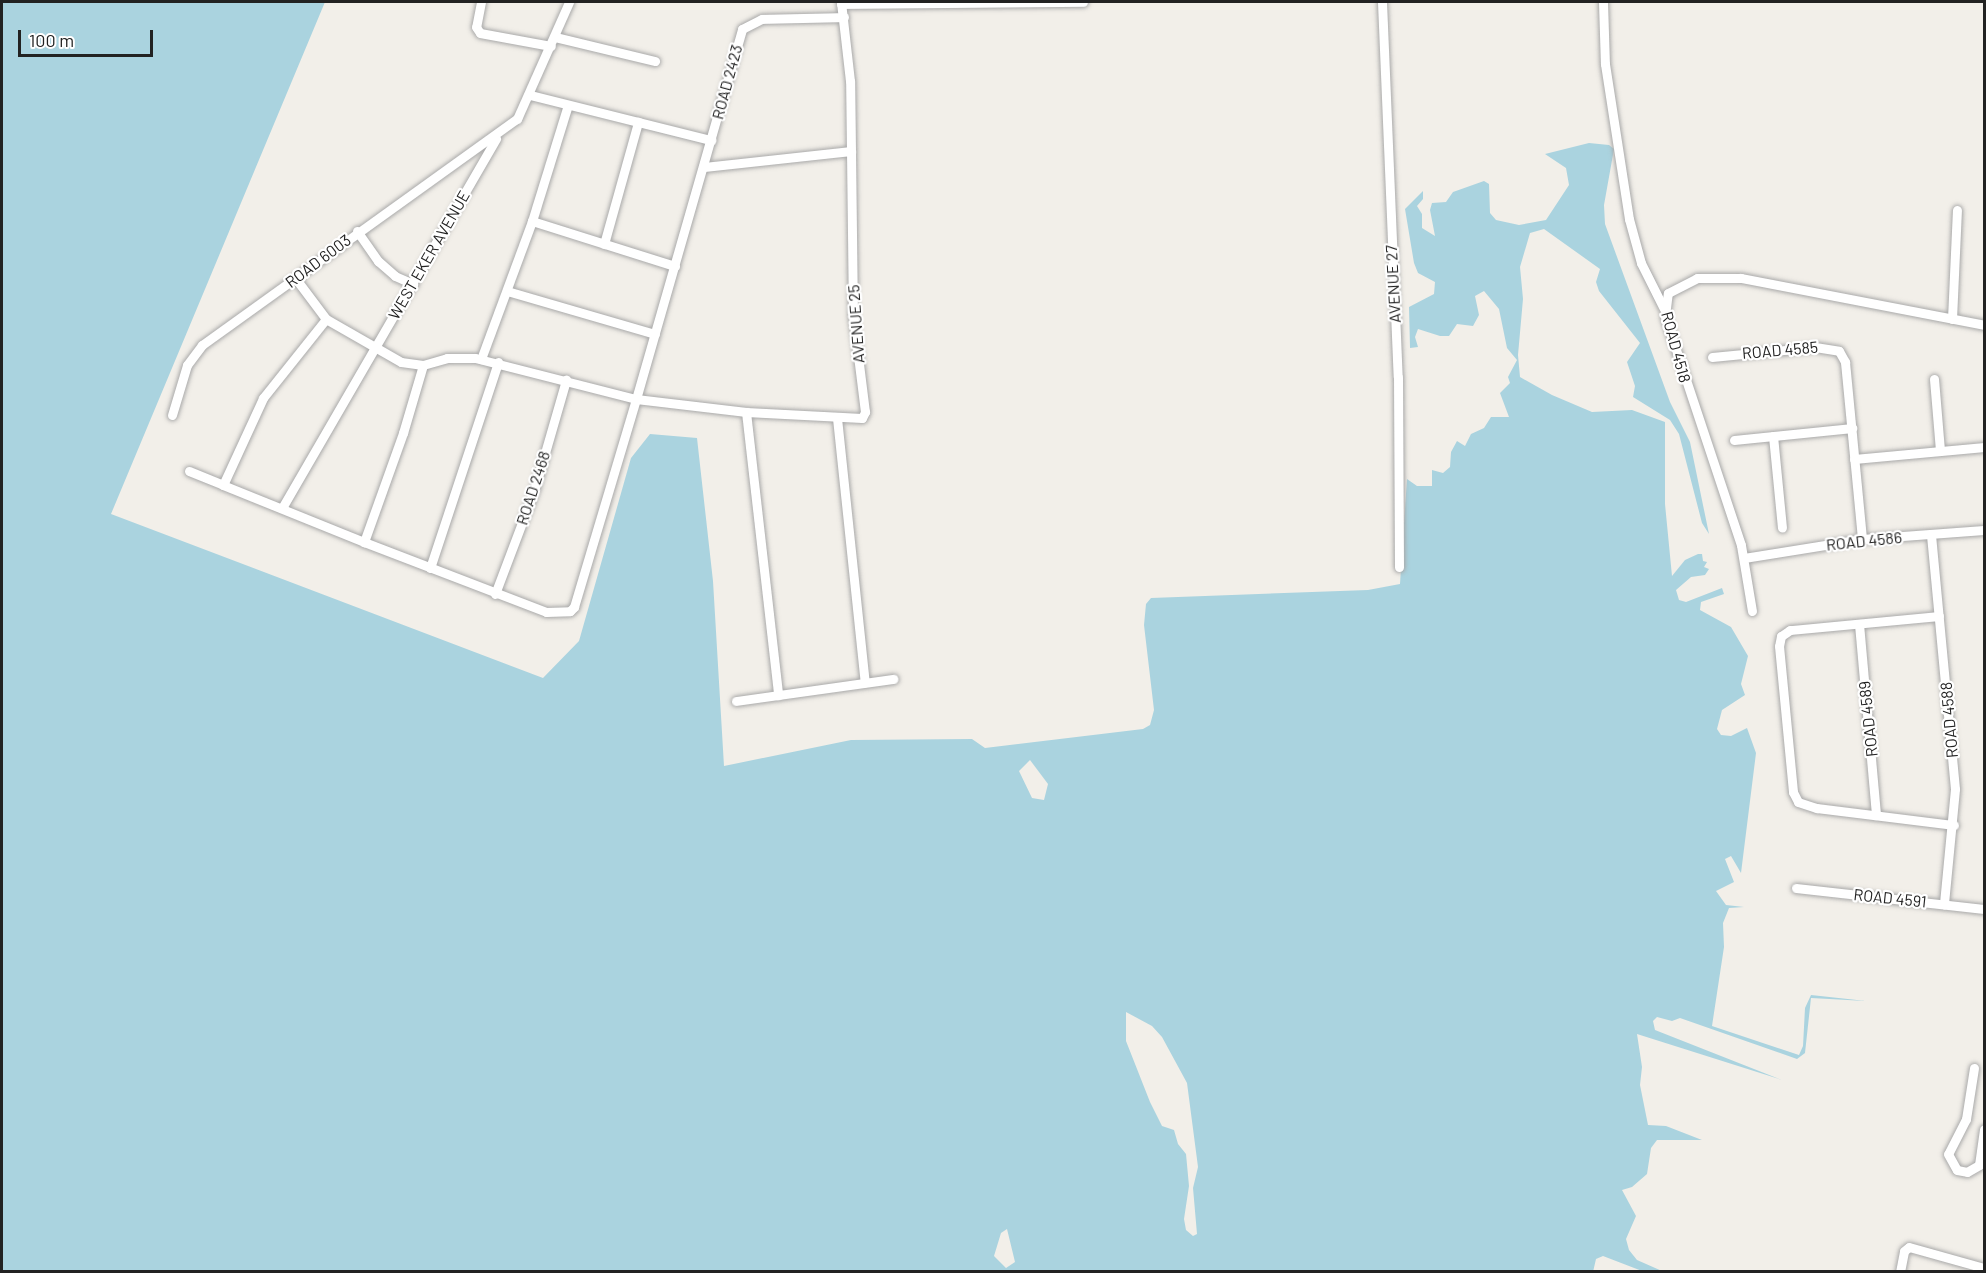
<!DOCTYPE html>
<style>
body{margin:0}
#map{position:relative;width:1986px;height:1273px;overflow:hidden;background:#f2efe9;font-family:Barlow,sans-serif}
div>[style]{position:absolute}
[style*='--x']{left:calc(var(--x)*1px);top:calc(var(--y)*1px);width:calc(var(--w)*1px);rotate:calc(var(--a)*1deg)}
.water>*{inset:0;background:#aad3df}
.roads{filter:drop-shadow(0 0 2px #a9a9a9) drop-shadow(0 0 2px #a9a9a9)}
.minor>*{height:9px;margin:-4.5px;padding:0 4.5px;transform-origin:4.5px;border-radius:4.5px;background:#fff}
span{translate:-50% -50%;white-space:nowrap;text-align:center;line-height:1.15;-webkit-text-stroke:4.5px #fff;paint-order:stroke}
.street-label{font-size:16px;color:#222}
.frame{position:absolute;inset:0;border:3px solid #222;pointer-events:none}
.scale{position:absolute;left:18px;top:30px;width:135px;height:27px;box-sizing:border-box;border:3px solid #222;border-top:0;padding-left:8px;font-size:18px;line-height:21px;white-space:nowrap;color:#222;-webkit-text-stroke:4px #fff;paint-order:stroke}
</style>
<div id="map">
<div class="water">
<div style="clip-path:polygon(evenodd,2px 2px,325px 2px,111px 514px,543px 678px,579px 641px,631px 458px,650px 434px,697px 438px,713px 581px,724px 766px,851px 740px,972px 739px,985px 748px,1143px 729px,1150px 725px,1154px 710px,1144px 625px,1146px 604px,1151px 598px,1368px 590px,1400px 584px,1407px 479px,1417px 486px,1432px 486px,1432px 470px,1443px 473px,1450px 467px,1451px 452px,1457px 441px,1465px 446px,1471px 434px,1484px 428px,1491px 417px,1509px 417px,1500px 393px,1510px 383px,1508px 377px,1517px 360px,1507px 348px,1499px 309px,1484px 291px,1475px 296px,1479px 315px,1473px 326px,1457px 324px,1449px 336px,1440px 336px,1418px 329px,1415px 337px,1418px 347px,1410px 348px,1409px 307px,1434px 294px,1435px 282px,1418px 273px,1414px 263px,1405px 209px,1423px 191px,1423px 199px,1417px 206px,1422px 214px,1422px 228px,1435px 236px,1430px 210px,1432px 203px,1446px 202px,1453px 192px,1484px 181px,1489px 184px,1490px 213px,1496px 220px,1519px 225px,1546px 220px,1569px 185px,1566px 168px,1545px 154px,1589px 143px,1609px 145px,1614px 149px,1604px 205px,1605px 224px,1670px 402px,1690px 442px,1709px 534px,1702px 523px,1679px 434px,1670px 420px,1633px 397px,1635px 386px,1627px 362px,1640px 343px,1599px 291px,1596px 282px,1600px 269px,1544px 229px,1530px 233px,1520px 267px,1523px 299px,1518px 355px,1520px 377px,1552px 395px,1592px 412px,1632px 410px,1665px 422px,1665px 504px,1672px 576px,1685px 560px,1698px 554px,1702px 554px,1703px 561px,1707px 562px,1704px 567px,1709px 569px,1705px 575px,1691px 577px,1676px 590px,1679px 600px,1686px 602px,1722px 588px,1724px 594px,1701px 602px,1700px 610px,1731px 627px,1748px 656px,1741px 684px,1745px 695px,1722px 710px,1717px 729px,1721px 735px,1731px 736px,1747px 728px,1756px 753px,1741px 873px,1731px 856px,1725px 859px,1734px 882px,1716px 891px,1726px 905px,1744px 907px,1729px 908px,1723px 923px,1724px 947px,1712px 1026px,1799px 1055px,1803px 1046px,1805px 1008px,1811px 995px,1866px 1001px,1811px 998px,1805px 1053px,1797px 1059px,1680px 1018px,1672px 1021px,1657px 1017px,1653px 1021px,1655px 1030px,1782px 1080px,1637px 1034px,1642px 1067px,1640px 1085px,1648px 1125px,1666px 1126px,1702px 1140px,1657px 1140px,1651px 1148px,1647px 1174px,1632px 1187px,1622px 1190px,1636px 1216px,1626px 1239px,1629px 1250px,1637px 1260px,1662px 1271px,1642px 1271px,1603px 1256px,1596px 1259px,1593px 1272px,2px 1272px,2px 2px,1030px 760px,1048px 784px,1044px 800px,1032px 798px,1019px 771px,1030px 760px,2px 2px,1126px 1012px,1152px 1026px,1162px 1037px,1187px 1083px,1198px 1167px,1193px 1188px,1197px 1234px,1193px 1236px,1186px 1230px,1184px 1219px,1189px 1186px,1186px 1154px,1178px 1144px,1174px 1130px,1162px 1126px,1150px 1102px,1126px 1041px,1126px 1012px,2px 2px,1007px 1229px,1015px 1262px,1006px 1268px,994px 1256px,1001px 1233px,1007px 1229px)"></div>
</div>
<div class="roads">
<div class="minor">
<div style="--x:481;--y:2;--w:25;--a:101"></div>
<div style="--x:476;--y:27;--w:7;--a:56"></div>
<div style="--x:480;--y:33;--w:72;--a:10.4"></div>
<div style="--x:1382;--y:2;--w:375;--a:87.6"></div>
<div style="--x:1398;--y:377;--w:190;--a:89.7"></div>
<div style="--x:1603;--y:2;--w:62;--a:88.2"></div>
<div style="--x:1605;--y:64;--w:157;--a:81.2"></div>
<div style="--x:1629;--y:219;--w:46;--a:74.7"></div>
<div style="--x:1641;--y:263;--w:51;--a:63.4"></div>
<div style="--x:841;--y:4;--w:242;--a:-0.5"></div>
<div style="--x:555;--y:37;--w:103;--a:13.5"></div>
<div style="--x:530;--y:95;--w:187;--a:14"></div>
<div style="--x:704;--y:167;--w:148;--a:-6.2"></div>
<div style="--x:532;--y:221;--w:150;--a:17.5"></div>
<div style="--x:357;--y:231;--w:37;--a:55"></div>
<div style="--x:378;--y:261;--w:23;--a:41"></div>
<div style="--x:395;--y:276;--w:20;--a:24"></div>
<div style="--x:604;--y:244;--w:127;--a:-74.4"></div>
<div style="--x:296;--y:279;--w:50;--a:53.1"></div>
<div style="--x:326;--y:319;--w:86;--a:29.8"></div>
<div style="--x:401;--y:362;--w:22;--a:8"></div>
<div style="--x:423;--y:365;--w:25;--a:-16"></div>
<div style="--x:447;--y:358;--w:28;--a:0"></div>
<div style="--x:475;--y:358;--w:166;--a:14.3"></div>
<div style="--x:636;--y:399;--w:111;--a:6.7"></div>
<div style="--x:746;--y:412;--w:116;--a:3"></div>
<div style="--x:862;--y:418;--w:7;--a:-63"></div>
<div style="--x:865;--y:412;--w:98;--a:-97.1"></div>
<div style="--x:853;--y:315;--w:234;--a:-90.7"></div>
<div style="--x:850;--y:81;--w:80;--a:-96.5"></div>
<div style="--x:507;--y:291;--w:154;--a:16.2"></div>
<div style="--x:1952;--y:319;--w:109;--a:-87.4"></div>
<div style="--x:1712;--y:357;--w:103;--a:-5.5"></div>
<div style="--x:1815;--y:347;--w:24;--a:9"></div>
<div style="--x:1839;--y:351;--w:13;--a:61"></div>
<div style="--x:1845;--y:362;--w:178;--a:84.5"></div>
<div style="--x:481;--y:359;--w:147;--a:-69.7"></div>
<div style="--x:532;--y:221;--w:121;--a:-72.8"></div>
<div style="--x:423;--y:365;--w:71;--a:106.4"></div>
<div style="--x:403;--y:433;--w:116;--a:109.7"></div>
<div style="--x:364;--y:542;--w:195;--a:21"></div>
<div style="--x:546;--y:612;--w:24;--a:-2"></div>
<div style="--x:570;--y:611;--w:6;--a:-45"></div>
<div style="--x:574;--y:607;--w:217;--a:-73.4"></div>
<div style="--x:636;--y:399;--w:385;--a:-74"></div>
<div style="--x:742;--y:29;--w:22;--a:-27"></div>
<div style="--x:762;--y:19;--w:82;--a:-1.4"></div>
<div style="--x:1934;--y:379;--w:72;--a:85.2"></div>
<div style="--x:746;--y:412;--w:285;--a:83.5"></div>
<div style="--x:172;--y:415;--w:52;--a:-73.3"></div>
<div style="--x:187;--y:365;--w:25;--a:-53"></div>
<div style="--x:202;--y:345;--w:388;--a:-35.7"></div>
<div style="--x:517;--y:119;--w:128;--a:-66"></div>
<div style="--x:837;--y:418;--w:266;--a:84"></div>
<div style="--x:1773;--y:436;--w:92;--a:84.4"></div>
<div style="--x:1734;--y:440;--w:119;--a:-5.8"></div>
<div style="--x:1854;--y:459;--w:131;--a:-5.3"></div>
<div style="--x:189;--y:471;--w:37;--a:22"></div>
<div style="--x:223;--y:485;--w:96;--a:-65.3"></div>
<div style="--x:263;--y:398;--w:101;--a:-51.4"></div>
<div style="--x:223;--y:485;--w:152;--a:22"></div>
<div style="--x:282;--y:508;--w:427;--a:-59.9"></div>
<div style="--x:1931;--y:535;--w:255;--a:84.6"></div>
<div style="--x:1955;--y:789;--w:116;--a:95.5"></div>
<div style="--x:1744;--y:558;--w:120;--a:-9.1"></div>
<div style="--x:1862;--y:539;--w:122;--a:-4.2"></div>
<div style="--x:430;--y:568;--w:217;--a:-71.7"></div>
<div style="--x:495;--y:594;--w:110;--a:-69.3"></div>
<div style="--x:534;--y:491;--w:116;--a:-73.9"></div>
<div style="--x:1752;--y:611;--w:67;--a:-99.5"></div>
<div style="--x:1741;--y:545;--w:241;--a:-108.4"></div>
<div style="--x:1665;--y:316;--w:23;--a:-83"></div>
<div style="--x:1668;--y:293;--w:33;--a:-27"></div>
<div style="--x:1697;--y:278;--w:44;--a:0"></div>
<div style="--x:1741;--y:278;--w:248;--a:10.9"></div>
<div style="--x:1939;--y:616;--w:150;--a:174.6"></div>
<div style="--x:1790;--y:630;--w:11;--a:146"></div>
<div style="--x:1781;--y:636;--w:10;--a:101"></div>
<div style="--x:1779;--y:646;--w:147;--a:84.5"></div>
<div style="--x:1793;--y:792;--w:11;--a:63"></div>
<div style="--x:1798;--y:802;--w:20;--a:18"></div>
<div style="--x:1817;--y:808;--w:138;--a:7.1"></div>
<div style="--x:1859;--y:624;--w:192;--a:84.9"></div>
<div style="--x:736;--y:701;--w:159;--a:-8"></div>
<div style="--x:1796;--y:888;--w:189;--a:6.4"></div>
<div style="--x:1974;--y:1068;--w:52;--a:98.9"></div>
<div style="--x:1966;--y:1119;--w:39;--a:117"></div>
<div style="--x:1948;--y:1154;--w:18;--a:61"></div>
<div style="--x:1957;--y:1170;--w:10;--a:11"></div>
<div style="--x:1967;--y:1172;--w:14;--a:-30"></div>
<div style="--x:1979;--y:1165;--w:36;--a:-82"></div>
<div style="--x:1900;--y:1272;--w:21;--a:-79"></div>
<div style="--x:1904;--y:1251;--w:6;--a:-39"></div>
<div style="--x:1909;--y:1247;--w:78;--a:15.6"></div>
</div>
</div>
<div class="street-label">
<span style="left:727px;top:82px;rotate:-75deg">ROAD 2423</span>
<span style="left:429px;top:255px;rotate:-60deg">WEST EKER AVENUE</span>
<span style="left:318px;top:261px;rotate:-37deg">ROAD 6003</span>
<span style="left:1393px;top:284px;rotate:-93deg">AVENUE 27</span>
<span style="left:856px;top:324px;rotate:-94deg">AVENUE 25</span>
<span style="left:1676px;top:347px;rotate:75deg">ROAD 4518</span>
<span style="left:1780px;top:350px;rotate:-5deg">ROAD 4585</span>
<span style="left:533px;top:488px;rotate:-72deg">ROAD 2468</span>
<span style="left:1864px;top:541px;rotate:-6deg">ROAD 4586</span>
<span style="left:1868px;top:719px;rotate:-96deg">ROAD 4589</span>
<span style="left:1949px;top:720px;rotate:-95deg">ROAD 4588</span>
<span style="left:1890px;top:898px;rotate:6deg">ROAD 4591</span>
</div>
<div class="frame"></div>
<div class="scale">100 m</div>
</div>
